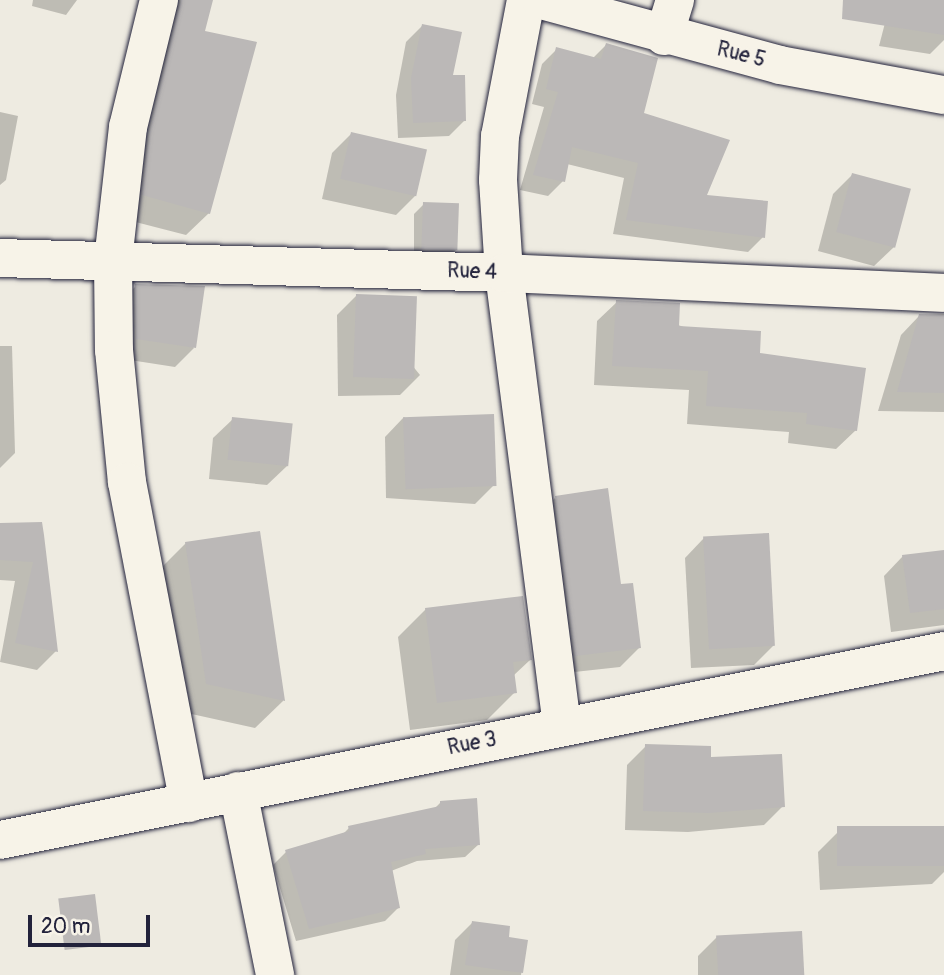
<!DOCTYPE html>
<style>
body{margin:0}
#map{position:relative;width:944px;height:975px;overflow:hidden;background:#eeebe1;font-family:Pangolin,sans-serif}
div>[style]{position:absolute}
[style*='--x']{left:calc(var(--x)*1px);top:calc(var(--y)*1px);width:calc(var(--w)*1px);rotate:calc(var(--a)*1deg)}
.shadow>*{inset:0;background:#0003}
.building>*{inset:0;background:#bbb8b7;transform-origin:0 0}
.roads{filter:drop-shadow(0 0 2px #22223b) drop-shadow(0 0 2px #22223b)}
.minor>*{height:38px;margin:-19px;padding:0 19px;transform-origin:19px;border-radius:19px;background:#f7f3e8}
span{translate:-50% -50%;white-space:nowrap;text-align:center;line-height:1.15;-webkit-text-stroke:5px #f7f3e8;paint-order:stroke}
.street-label{font-size:21px;color:#22223b}
.scale{position:absolute;left:28px;top:915px;width:122px;height:32px;box-sizing:border-box;border:4px solid #22223b;border-top:0;padding-left:9px;font-size:21px;line-height:24px;white-space:nowrap;color:#22223b;-webkit-text-stroke:5px #f7f3e8;paint-order:stroke}
</style>
<div id="map">
<div class="shadow">
<div style="clip-path:polygon(33px 0,77px 0,66px 15px,32px 6px)"></div>
<div style="clip-path:polygon(160px 0,212px 0,203px 33px,209px 213px,186px 235px,120px 218px)"></div>
<div style="clip-path:polygon(891px 0,944px 0,944px 40px,930px 54px,879px 46px)"></div>
<div style="clip-path:polygon(422px 26px,451px 77px,464px 121px,449px 136px,398px 138px,396px 95px,406px 42px)"></div>
<div style="clip-path:polygon(606px 45px,642px 114px,704px 197px,763px 237px,748px 252px,613px 234px,624px 178px,567px 164px,563px 181px,548px 196px,520px 190px,544px 107px,532px 104px,542px 64px,557px 49px,593px 58px)"></div>
<div style="clip-path:polygon(0 112px,18px 116px,6px 180px,0 185px)"></div>
<div style="clip-path:polygon(351px 134px,425px 150px,415px 196px,396px 215px,322px 199px,332px 153px)"></div>
<div style="clip-path:polygon(852px 175px,894px 247px,874px 266px,818px 251px,833px 194px)"></div>
<div style="clip-path:polygon(424px 204px,457px 249px,447px 259px,414px 258px,414px 214px)"></div>
<div style="clip-path:polygon(136px 286px,194px 348px,175px 367px,117px 358px,117px 305px)"></div>
<div style="clip-path:polygon(356px 296px,420px 375px,400px 395px,338px 396px,337px 315px)"></div>
<div style="clip-path:polygon(617px 302px,758px 355px,856px 430px,836px 449px,788px 443px,789px 432px,687px 424px,689px 390px,594px 385px,597px 321px)"></div>
<div style="clip-path:polygon(944px 314px,944px 412px,878px 411px,901px 335px,920px 315px)"></div>
<div style="clip-path:polygon(0 346px,12px 346px,15px 453px,0 468px)"></div>
<div style="clip-path:polygon(404px 417px,494px 485px,475px 504px,386px 498px,385px 437px)"></div>
<div style="clip-path:polygon(233px 419px,287px 466px,267px 485px,209px 479px,213px 438px)"></div>
<div style="clip-path:polygon(555px 498px,639px 648px,620px 667px,556px 674px,536px 517px)"></div>
<div style="clip-path:polygon(40px 523px,56px 651px,37px 670px,0 662px,15px 581px,0 580px,0 525px)"></div>
<div style="clip-path:polygon(259px 533px,283px 701px,255px 728px,178px 711px,158px 571px,186px 543px)"></div>
<div style="clip-path:polygon(704px 538px,774px 645px,754px 665px,691px 668px,685px 558px)"></div>
<div style="clip-path:polygon(944px 552px,944px 625px,891px 632px,884px 576px,903px 556px)"></div>
<div style="clip-path:polygon(426px 609px,530px 660px,513px 676px,515px 692px,487px 720px,410px 730px,398px 637px)"></div>
<div style="clip-path:polygon(646px 746px,709px 759px,783px 806px,764px 825px,688px 832px,625px 830px,627px 765px)"></div>
<div style="clip-path:polygon(440px 803px,479px 844px,465px 857px,417px 861px,391px 871px,399px 907px,385px 921px,296px 941px,273px 865px,286px 852px,341px 836px,349px 828px,433px 810px)"></div>
<div style="clip-path:polygon(944px 828px,944px 872px,932px 884px,820px 890px,818px 852px,837px 833px)"></div>
<div style="clip-path:polygon(472px 923px,507px 939px,526px 941px,521px 975px,450px 975px,455px 940px)"></div>
<div style="clip-path:polygon(717px 937px,802px 975px,698px 975px,698px 956px)"></div>
</div>
<div class="building">
<div style="clip-path:polygon(181px 0,213px 0,205px 31px,257px 42px,210px 214px,142px 195px,150px 131px)"></div>
<div style="clip-path:polygon(843px 0,944px 0,944px 35px,842px 19px)"></div>
<div style="clip-path:polygon(422px 24px,462px 32px,453px 75px,465px 75px,466px 121px,413px 123px,411px 78px)"></div>
<div style="clip-path:polygon(606px 43px,658px 58px,644px 113px,730px 140px,707px 195px,768px 201px,765px 238px,626px 220px,638px 163px,572px 147px,565px 182px,533px 175px,558px 92px,546px 89px,556px 47px,601px 59px)"></div>
<div style="left:351px;top:132px;width:78px;height:48px;rotate:13deg"></div>
<div style="left:852px;top:173px;width:61px;height:61px;rotate:15deg"></div>
<div style="left:423px;top:202px;width:36px;height:47px;rotate:2deg"></div>
<div style="clip-path:polygon(135px 284px,205px 286px,196px 348px,136px 339px)"></div>
<div style="left:356px;top:294px;width:61px;height:83px;rotate:2deg"></div>
<div style="clip-path:polygon(616px 300px,680px 303px,679px 326px,761px 331px,760px 353px,866px 368px,857px 431px,806px 424px,807px 413px,706px 406px,708px 371px,612px 366px)"></div>
<div style="clip-path:polygon(919px 314px,944px 315px,944px 393px,897px 392px)"></div>
<div style="left:494px;top:414px;width:72px;height:91px;rotate:88deg"></div>
<div style="left:232px;top:417px;width:61px;height:43px;rotate:6deg"></div>
<div style="clip-path:polygon(608px 488px,621px 584px,633px 583px,641px 648px,575px 656px,555px 496px)"></div>
<div style="clip-path:polygon(42px 522px,44px 535px,58px 652px,15px 643px,33px 562px,0 560px,0 523px)"></div>
<div style="clip-path:polygon(260px 531px,285px 701px,206px 684px,185px 542px)"></div>
<div style="left:769px;top:533px;width:113px;height:66px;rotate:87deg"></div>
<div style="clip-path:polygon(944px 550px,944px 609px,910px 613px,902px 555px)"></div>
<div style="clip-path:polygon(523px 596px,532px 660px,513px 662px,517px 693px,437px 703px,425px 608px)"></div>
<div style="clip-path:polygon(645px 744px,711px 746px,711px 757px,782px 754px,785px 807px,709px 813px,643px 811px)"></div>
<div style="clip-path:polygon(477px 798px,480px 845px,425px 849px,426px 854px,391px 862px,400px 908px,309px 929px,285px 850px,349px 831px,348px 826px,440px 806px,440px 801px)"></div>
<div style="left:944px;top:826px;width:40px;height:107px;rotate:90deg"></div>
<div style="left:95px;top:894px;width:52px;height:37px;rotate:83deg"></div>
<div style="clip-path:polygon(472px 921px,510px 926px,509px 937px,528px 940px,523px 973px,465px 965px)"></div>
<div style="left:802px;top:931px;width:44px;height:86px;rotate:87deg"></div>
</div>
<div class="roads">
<div class="minor">
<div style="--x:159;--y:0;--w:131;--a:103.7"></div>
<div style="--x:128;--y:127;--w:134;--a:96.4"></div>
<div style="--x:113;--y:260;--w:90;--a:89.4"></div>
<div style="--x:114;--y:350;--w:133;--a:84.4"></div>
<div style="--x:127;--y:482;--w:327;--a:79.1"></div>
<div style="--x:526;--y:0;--w:138;--a:100.8"></div>
<div style="--x:500;--y:136;--w:44;--a:92.6"></div>
<div style="--x:498;--y:180;--w:93;--a:86.3"></div>
<div style="--x:504;--y:273;--w:457;--a:82.7"></div>
<div style="--x:541;--y:0;--w:248;--a:15.2"></div>
<div style="--x:780;--y:65;--w:167;--a:10.4"></div>
<div style="--x:664;--y:36;--w:38;--a:-73"></div>
<div style="--x:0;--y:258;--w:504;--a:1.7"></div>
<div style="--x:504;--y:273;--w:440;--a:2.6"></div>
<div style="--x:238;--y:791;--w:188;--a:78.6"></div>
<div style="--x:0;--y:840;--w:963;--a:-11.32"></div>
</div>
</div>
<div class="street-label">
<span style="left:741px;top:55px;rotate:14deg">Rue 5</span>
<span style="left:472px;top:272px;rotate:2deg">Rue 4</span>
<span style="left:472px;top:744px;rotate:-11deg">Rue 3</span>
</div>
<div class="scale">20 m</div>
</div>
